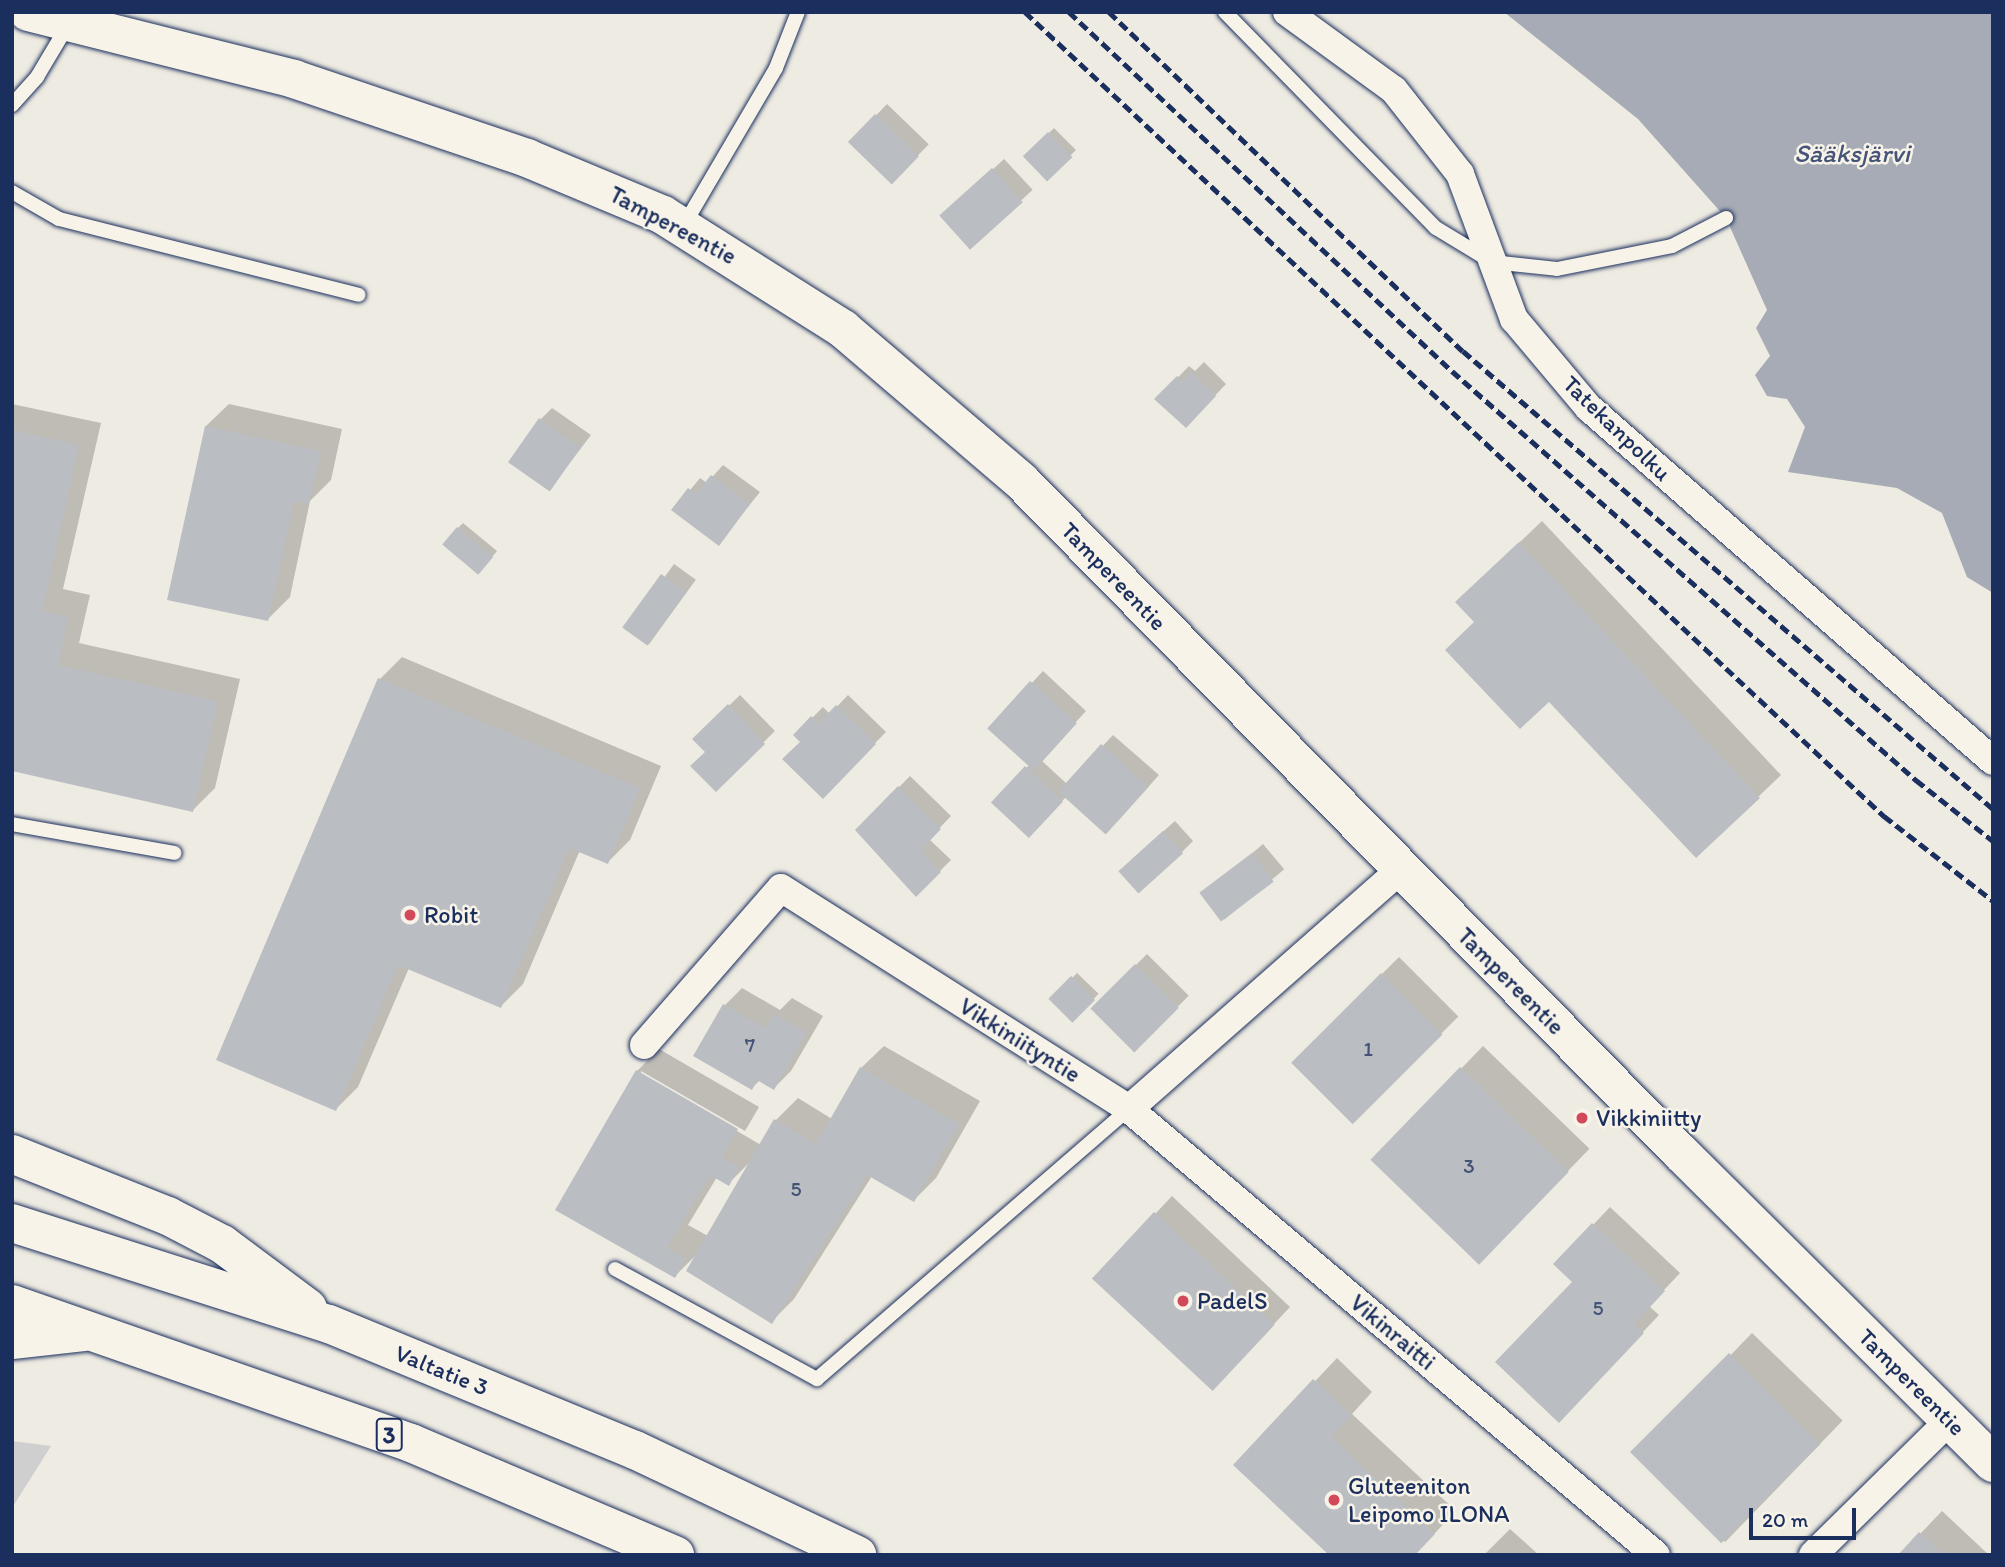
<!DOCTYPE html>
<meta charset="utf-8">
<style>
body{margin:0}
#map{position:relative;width:2005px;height:1567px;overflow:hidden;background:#eeebe2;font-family:Itim,sans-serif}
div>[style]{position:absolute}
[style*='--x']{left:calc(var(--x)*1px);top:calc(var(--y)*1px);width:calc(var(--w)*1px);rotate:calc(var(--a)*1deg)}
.green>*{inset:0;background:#cfcfcf}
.water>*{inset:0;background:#a6abb5}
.shadow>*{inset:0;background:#0003;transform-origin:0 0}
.building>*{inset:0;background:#babdc2;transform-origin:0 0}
.roads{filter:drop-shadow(0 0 2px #1b2f5e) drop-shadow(0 0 2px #1b2f5e)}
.service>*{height:14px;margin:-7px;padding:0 7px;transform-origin:7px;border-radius:7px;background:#f7f3e8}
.minor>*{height:28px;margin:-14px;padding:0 14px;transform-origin:14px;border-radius:14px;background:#f7f3e8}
.secondary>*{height:38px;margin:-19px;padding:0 19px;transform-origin:19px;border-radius:19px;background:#f7f3e8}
.motorway>*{height:38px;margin:-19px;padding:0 19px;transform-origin:19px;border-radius:19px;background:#f7f3e8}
.rail>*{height:5px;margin-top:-2.5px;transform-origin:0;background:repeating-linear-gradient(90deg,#1b2f5e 0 10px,transparent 0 15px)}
.dots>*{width:19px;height:19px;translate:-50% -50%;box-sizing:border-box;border:4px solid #f7f3e8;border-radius:50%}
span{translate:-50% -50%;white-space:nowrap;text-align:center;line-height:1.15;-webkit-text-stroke:5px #f7f3e8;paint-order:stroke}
.number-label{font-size:21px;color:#435277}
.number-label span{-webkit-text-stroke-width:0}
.shield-label span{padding:2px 5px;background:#f7f3e8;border:2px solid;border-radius:5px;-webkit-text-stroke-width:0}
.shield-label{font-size:23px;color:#1b2f5e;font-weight:700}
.street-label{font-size:24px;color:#1b2f5e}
.poi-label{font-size:24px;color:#1b2f5e}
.left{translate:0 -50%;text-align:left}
.water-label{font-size:26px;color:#455478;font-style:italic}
.frame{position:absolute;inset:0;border:14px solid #1b2f5e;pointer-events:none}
.scale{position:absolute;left:1749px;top:1508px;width:107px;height:32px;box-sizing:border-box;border:4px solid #1b2f5e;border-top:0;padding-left:9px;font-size:21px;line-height:24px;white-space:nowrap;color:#1b2f5e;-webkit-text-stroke:5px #f7f3e8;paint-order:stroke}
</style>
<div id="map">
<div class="green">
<div style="clip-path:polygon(12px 1441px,51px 1446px,12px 1508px)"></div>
</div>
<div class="water">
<div style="clip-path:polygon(1504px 12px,1993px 12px,1993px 593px,1967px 577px,1942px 513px,1897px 488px,1788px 472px,1805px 427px,1787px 399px,1767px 396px,1755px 375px,1770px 356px,1756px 328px,1767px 310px,1726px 218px,1638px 119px)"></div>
</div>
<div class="shadow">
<div style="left:887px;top:104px;width:58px;height:53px;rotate:44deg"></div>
<div style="left:1054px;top:128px;width:31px;height:41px;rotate:45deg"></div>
<div style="left:1004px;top:159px;width:42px;height:84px;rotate:47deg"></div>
<div style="clip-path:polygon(1204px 362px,1226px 384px,1186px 426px,1157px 399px,1189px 366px,1195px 371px)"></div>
<div style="clip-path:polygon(12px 404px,101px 423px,63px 589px,90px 595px,79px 643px,240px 679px,215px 788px,193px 810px,12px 769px)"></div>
<div style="clip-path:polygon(229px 404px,342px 429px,331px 480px,310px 501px,290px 597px,267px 620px,206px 426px)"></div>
<div style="clip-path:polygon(552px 408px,591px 435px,550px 489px,541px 419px)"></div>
<div style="clip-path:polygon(723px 465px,760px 492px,719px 543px,674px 510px,700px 478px,707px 483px)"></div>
<div style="clip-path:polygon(1542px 521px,1781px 775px,1758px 797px,1549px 699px,1476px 621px,1480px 580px)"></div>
<div style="clip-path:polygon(463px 523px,497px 551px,483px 568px,458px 528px)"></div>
<div style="left:674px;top:564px;width:27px;height:80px;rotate:36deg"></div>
<div style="clip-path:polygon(402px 657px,661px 766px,630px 840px,608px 862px,580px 850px,523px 984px,501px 1006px,409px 968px,358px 1087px,336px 1109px,380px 679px)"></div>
<div style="clip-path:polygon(1043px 671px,1086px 711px,1041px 760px,1067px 784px,1113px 735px,1159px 775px,1117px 822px,1066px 797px,1040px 824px,994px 803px,1030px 764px,990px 728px)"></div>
<div style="clip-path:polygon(740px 695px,775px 731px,716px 789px,707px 752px,695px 739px)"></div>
<div style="clip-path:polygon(848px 695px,886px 732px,823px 796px,802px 742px,795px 735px,823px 707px,830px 714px)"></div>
<div style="clip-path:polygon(910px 776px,951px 816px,929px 839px,951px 860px,916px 895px,857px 830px)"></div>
<div style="clip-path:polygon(1175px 821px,1193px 841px,1182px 852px,1131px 860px)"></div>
<div style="left:1263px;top:844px;width:33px;height:78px;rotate:50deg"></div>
<div style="left:1147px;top:954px;width:59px;height:76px;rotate:45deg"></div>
<div style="left:1399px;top:957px;width:84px;height:150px;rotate:45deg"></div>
<div style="left:1077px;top:973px;width:30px;height:37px;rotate:44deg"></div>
<div style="clip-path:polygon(742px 988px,780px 1010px,792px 998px,823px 1016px,791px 1071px,774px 1088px,760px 1080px,752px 1088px,695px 1056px,725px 1005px)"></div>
<div style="clip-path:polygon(evenodd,884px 1046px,980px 1101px,936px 1178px,914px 1200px,872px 1176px,794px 1299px,772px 1321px,695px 1256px,675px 1276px,558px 1209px,637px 1071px,659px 1049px,759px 1107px,745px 1131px,641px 1071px,641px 1075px,761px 1145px,776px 1120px,798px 1098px,832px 1119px,861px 1068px,884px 1046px,750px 1162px,708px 1236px,688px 1225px,717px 1177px,729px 1183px,750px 1162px)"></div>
<div style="left:1483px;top:1046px;width:148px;height:158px;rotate:44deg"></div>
<div style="clip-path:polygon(1172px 1196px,1290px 1307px,1229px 1372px,1095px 1278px)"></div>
<div style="clip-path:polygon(1610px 1207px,1680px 1273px,1649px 1306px,1659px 1315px,1575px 1404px,1574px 1281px,1556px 1264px)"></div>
<div style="left:1752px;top:1333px;width:126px;height:169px;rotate:44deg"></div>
<div style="clip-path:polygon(1337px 1358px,1372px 1392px,1352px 1414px,1456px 1511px,1414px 1555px,1236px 1465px)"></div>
<div style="clip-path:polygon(1942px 1511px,1989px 1555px,1900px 1555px)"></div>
<div style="clip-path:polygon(1510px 1529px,1539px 1555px,1484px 1555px)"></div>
</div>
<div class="building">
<div style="left:875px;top:114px;width:61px;height:39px;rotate:44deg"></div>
<div style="left:1048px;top:132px;width:35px;height:35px;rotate:46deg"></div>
<div style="left:992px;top:168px;width:46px;height:71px;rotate:48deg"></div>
<div style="clip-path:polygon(1191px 372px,1216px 396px,1186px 428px,1154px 399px,1177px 376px,1183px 381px)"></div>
<div style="left:539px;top:418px;width:51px;height:54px;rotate:35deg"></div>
<div style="clip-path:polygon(205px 426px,321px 451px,309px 504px,294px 501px,268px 621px,167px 600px)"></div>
<div style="clip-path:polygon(12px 430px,79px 445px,42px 611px,68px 617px,58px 665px,218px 701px,193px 812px,12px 771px)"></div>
<div style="clip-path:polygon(711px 475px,750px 504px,719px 546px,671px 510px,688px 488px,696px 494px)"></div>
<div style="left:457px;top:527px;width:47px;height:23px;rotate:40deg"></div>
<div style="clip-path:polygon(1519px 542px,1760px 798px,1696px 858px,1549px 702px,1520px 729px,1445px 650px,1474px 622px,1455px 602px)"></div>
<div style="left:661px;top:574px;width:31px;height:66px;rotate:36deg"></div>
<div style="clip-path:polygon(378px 678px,640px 788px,608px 864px,569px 848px,501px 1008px,398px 965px,336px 1111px,216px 1060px)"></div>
<div style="left:1030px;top:681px;width:63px;height:64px;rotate:42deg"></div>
<div style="clip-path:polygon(728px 704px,765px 744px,716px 792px,690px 766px,705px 752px,692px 739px)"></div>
<div style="clip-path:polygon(836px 705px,876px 744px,823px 799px,782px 759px,800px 742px,793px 735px,811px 716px,818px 724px)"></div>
<div style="left:1101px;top:744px;width:64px;height:64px;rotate:42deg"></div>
<div style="left:1025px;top:766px;width:52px;height:50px;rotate:43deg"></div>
<div style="clip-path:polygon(898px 786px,941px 829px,920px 851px,941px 872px,916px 897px,855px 830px)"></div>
<div style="left:1163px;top:831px;width:30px;height:60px;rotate:48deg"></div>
<div style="left:1252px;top:853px;width:36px;height:66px;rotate:53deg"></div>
<div style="left:1135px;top:964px;width:62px;height:63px;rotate:45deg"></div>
<div style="left:1381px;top:973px;width:87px;height:127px;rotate:45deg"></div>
<div style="left:1071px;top:976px;width:34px;height:32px;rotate:45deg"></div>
<div style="clip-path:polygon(723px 1004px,765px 1028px,774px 1014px,807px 1033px,774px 1090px,757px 1080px,752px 1090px,693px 1056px)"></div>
<div style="clip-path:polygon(860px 1067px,959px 1124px,914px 1202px,867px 1175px,772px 1324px,686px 1271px,774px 1119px,816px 1144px)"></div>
<div style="left:1460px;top:1067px;width:151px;height:129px;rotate:44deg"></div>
<div style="clip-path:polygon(636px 1070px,738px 1129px,722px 1157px,739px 1167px,729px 1186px,710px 1175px,667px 1248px,686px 1259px,675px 1278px,555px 1210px)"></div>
<div style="left:1154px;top:1212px;width:165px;height:91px;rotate:43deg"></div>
<div style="clip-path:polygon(1592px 1223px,1665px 1291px,1634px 1324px,1644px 1333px,1559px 1423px,1495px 1362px,1572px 1282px,1553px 1264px)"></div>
<div style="left:1729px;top:1353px;width:129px;height:140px;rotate:45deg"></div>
<div style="clip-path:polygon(1313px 1379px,1352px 1415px,1331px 1437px,1435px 1534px,1415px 1555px,1329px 1555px,1233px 1465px)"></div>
<div style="clip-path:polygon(1919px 1532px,1943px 1555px,1898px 1555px)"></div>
</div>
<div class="roads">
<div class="service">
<div style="--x:1225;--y:12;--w:302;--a:45.7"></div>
<div style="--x:1436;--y:228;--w:66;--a:31.3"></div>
<div style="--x:1492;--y:262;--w:65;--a:6.1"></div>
<div style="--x:1557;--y:269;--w:117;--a:-11.3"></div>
<div style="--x:1672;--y:246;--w:61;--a:-27.4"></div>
<div style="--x:12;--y:105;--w:38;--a:-48"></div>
<div style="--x:37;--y:77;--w:61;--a:-59.2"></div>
<div style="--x:12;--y:192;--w:54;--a:29.9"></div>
<div style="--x:59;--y:219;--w:309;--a:14.2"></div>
<div style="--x:684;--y:225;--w:182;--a:-59.6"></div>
<div style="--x:776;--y:68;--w:60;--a:-68.6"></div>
<div style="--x:12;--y:824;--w:165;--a:10.1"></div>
<div style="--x:615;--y:1269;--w:230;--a:28.6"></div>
<div style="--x:817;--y:1379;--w:413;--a:-40.9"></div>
</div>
<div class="minor">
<div style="--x:1287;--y:12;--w:132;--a:36.1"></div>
<div style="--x:1394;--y:90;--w:107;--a:51.8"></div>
<div style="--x:1460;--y:174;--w:155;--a:69.6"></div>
<div style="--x:1514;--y:319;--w:116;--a:49.9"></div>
<div style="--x:1589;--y:408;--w:536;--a:41.15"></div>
<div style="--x:644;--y:1045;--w:208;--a:-48.9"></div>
<div style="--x:781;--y:888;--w:412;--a:32.4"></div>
<div style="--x:1129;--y:1109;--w:690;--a:40.24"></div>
<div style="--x:1129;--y:1109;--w:363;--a:-41.4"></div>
<div style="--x:1813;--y:1555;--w:192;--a:-44.6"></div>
</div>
<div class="secondary">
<div style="--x:28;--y:12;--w:274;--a:14.1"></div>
<div style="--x:294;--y:79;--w:246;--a:18.7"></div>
<div style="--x:527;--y:158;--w:147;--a:22.7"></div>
<div style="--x:663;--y:215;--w:213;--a:32.3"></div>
<div style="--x:843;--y:329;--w:234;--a:40.5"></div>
<div style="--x:1021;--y:481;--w:942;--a:45.52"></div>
<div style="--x:1681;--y:1153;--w:440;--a:44.8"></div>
</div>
<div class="motorway">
<div style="--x:12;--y:1154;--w:168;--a:21.7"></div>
<div style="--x:168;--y:1216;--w:61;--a:27.4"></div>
<div style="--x:222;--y:1244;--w:107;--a:36.7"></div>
<div style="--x:12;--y:1223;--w:333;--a:17.7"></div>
<div style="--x:329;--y:1324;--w:331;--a:22.4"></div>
<div style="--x:635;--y:1450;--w:246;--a:25.3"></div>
<div style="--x:12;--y:1304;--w:423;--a:19.2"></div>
<div style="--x:411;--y:1443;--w:287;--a:23"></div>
<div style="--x:12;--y:1340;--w:72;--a:-6.3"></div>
</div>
</div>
<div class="rail">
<div style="--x:1025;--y:12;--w:1177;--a:43.11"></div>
<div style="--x:1884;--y:816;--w:138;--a:37.9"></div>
<div style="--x:1069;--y:12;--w:525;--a:43.15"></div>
<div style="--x:1452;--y:371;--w:619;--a:41.4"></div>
<div style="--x:1916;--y:780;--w:98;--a:38.4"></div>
<div style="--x:1109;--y:12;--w:490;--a:43.8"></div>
<div style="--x:1463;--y:351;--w:700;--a:40.83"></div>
</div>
<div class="dots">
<div style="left:410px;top:915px;background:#d1495b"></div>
<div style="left:1582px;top:1118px;background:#d1495b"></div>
<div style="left:1183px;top:1301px;background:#d1495b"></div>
<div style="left:1334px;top:1500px;background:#d1495b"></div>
</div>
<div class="number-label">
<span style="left:750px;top:1045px">7</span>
<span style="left:1368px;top:1049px">1</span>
<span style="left:1469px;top:1166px">3</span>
<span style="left:796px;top:1189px">5</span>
<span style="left:1598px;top:1308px">5</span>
</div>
<div class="shield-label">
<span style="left:389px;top:1435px">3</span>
</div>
<div class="street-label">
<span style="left:673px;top:225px;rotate:28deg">Tampereentie</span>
<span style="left:1617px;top:428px;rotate:44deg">Tatekanpolku</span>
<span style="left:1114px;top:576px;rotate:46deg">Tampereentie</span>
<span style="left:1511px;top:981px;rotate:45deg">Tampereentie</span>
<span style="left:1020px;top:1040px;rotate:32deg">Vikkiniityntie</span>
<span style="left:1393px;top:1332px;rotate:40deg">Vikinraitti</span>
<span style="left:442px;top:1370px;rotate:22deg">Valtatie 3</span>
<span style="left:1912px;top:1382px;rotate:45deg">Tampereentie</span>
</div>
<div class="poi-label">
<span class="left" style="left:424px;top:915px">Robit</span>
<span class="left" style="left:1596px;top:1118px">Vikkiniitty</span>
<span class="left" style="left:1197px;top:1301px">PadelS</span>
<span class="left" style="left:1348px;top:1500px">Gluteeniton<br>Leipomo ILONA</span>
</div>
<div class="water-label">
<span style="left:1852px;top:154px">Sääksjärvi</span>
</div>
<div class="frame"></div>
<div class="scale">20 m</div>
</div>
